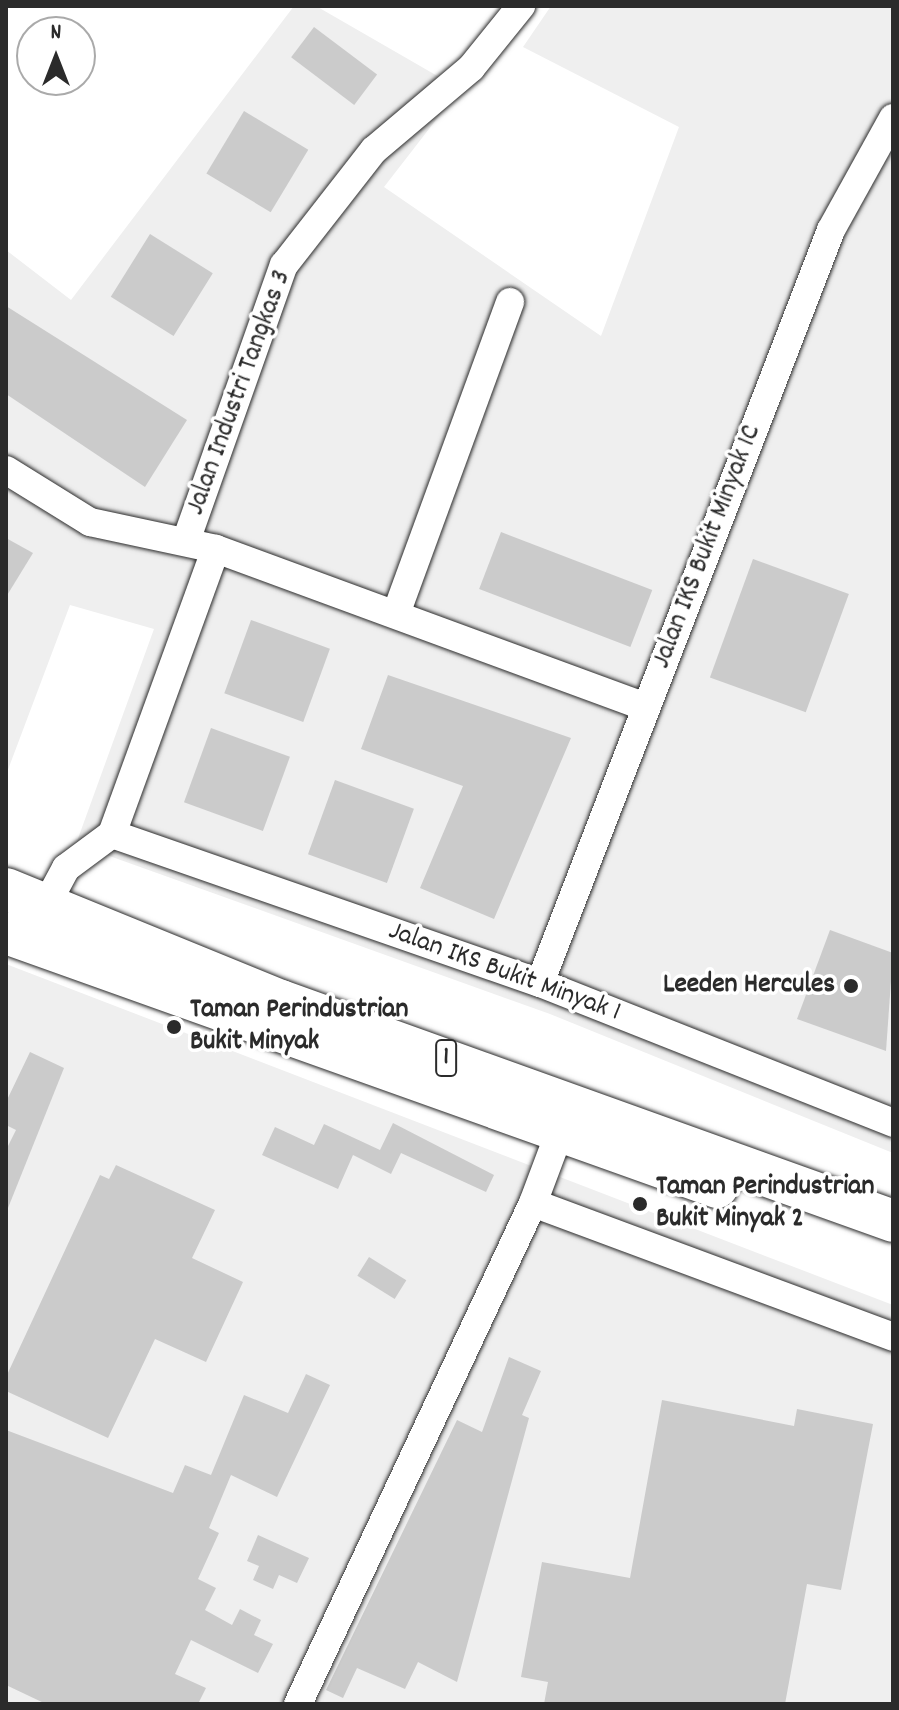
<!DOCTYPE html>
<style>
body{margin:0}
#map{position:relative;width:899px;height:1710px;overflow:hidden;background:#fff;font-family:Dekko,sans-serif}
div>[style]{position:absolute}
[style*='--x']{left:calc(var(--x)*1px);top:calc(var(--y)*1px);width:calc(var(--w)*1px);rotate:calc(var(--a)*1deg)}
.built>*{inset:0;background:#efefef}
.building>*{inset:0;background:#cbcbcb;transform-origin:0 0}
.roads{filter:drop-shadow(0 0 2px #2b2b2b) drop-shadow(0 0 2px #2b2b2b)}
.minor>*{height:28px;margin:-14px;padding:0 14px;transform-origin:14px;border-radius:14px;background:#fff}
.highway>*{height:42px;margin:-21px;padding:0 21px;transform-origin:21px;border-radius:21px;background:#fff}
.dots>*{width:22px;height:22px;translate:-50% -50%;box-sizing:border-box;border:4px solid #fff;border-radius:50%}
span{translate:-50% -50%;white-space:nowrap;text-align:center;line-height:1.15;-webkit-text-stroke:7px #fff;paint-order:stroke}
.shield-label span{padding:2px 6px;background:#fff;border:2px solid;border-radius:6px;-webkit-text-stroke-width:0}
.shield-label{font-size:26px;color:#2b2b2b;font-weight:700}
.street-label{font-size:28px;color:#2b2b2b}
.poi-label{font-size:28px;color:#2b2b2b;font-weight:700}
.right{translate:-100% -50%;text-align:right}
.left{translate:0 -50%;text-align:left}
.frame{position:absolute;inset:0;border:8px solid #2b2b2b;pointer-events:none}
.north{position:absolute;left:16px;top:16px;width:80px;height:80px;box-sizing:border-box;background:#fff;border:2px solid #aaa;border-radius:50%;rotate:0deg;font-size:22px;font-weight:700;line-height:32px;text-align:center;color:#2b2b2b}
.north::after{content:'';display:block;margin:auto;width:28px;height:36px;background:#2b2b2b;clip-path:polygon(50% 0,100% 100%,50% 72%,0 100%)}
</style>
<div id="map">
<div class="built">
<div style="clip-path:polygon(294px 6px,316px 6px,460px 89px,384px 187px,601px 336px,679px 127px,523px 47px,551px 6px,893px 6px,893px 1153px,550px 1014px,76px 844px,154px 629px,70px 605px,6px 775px,6px 250px,71px 300px)"></div>
<div style="clip-path:polygon(6px 964px,893px 1305px,893px 1704px,6px 1704px)"></div>
</div>
<div class="building">
<div style="left:314px;top:27px;width:79px;height:38px;rotate:37deg"></div>
<div style="left:244px;top:111px;width:75px;height:73px;rotate:31deg"></div>
<div style="left:150px;top:234px;width:74px;height:74px;rotate:32deg"></div>
<div style="clip-path:polygon(6px 306px,187px 420px,145px 487px,6px 394px)"></div>
<div style="left:501px;top:532px;width:162px;height:61px;rotate:21deg"></div>
<div style="clip-path:polygon(6px 538px,33px 553px,6px 597px)"></div>
<div style="left:753px;top:559px;width:102px;height:126px;rotate:20deg"></div>
<div style="left:251px;top:620px;width:84px;height:78px;rotate:20deg"></div>
<div style="clip-path:polygon(388px 675px,571px 738px,494px 919px,420px 888px,463px 786px,361px 749px)"></div>
<div style="left:211px;top:728px;width:84px;height:79px;rotate:20deg"></div>
<div style="left:335px;top:780px;width:84px;height:79px;rotate:20deg"></div>
<div style="clip-path:polygon(830px 930px,893px 953px,886px 1051px,797px 1019px)"></div>
<div style="clip-path:polygon(30px 1052px,64px 1068px,6px 1213px,6px 1150px,16px 1130px,6px 1125px,6px 1102px)"></div>
<div style="clip-path:polygon(393px 1123px,494px 1175px,486px 1192px,401px 1153px,391px 1174px,353px 1155px,338px 1189px,262px 1155px,275px 1127px,314px 1145px,324px 1124px,380px 1150px)"></div>
<div style="clip-path:polygon(116px 1165px,215px 1210px,192px 1258px,243px 1282px,206px 1362px,155px 1339px,108px 1438px,6px 1391px,6px 1377px,100px 1175px,109px 1179px)"></div>
<div style="left:369px;top:1257px;width:44px;height:22px;rotate:32deg"></div>
<div style="clip-path:polygon(509px 1357px,541px 1371px,522px 1415px,529px 1418px,457px 1682px,418px 1662px,405px 1689px,357px 1668px,343px 1698px,326px 1690px,457px 1420px,482px 1432px)"></div>
<div style="clip-path:polygon(306px 1374px,330px 1385px,277px 1497px,231px 1475px,209px 1528px,219px 1533px,198px 1579px,216px 1588px,205px 1610px,232px 1625px,240px 1609px,261px 1620px,254px 1635px,273px 1644px,258px 1673px,191px 1640px,175px 1674px,206px 1688px,198px 1704px,46px 1704px,6px 1685px,6px 1430px,173px 1493px,185px 1465px,211px 1475px,244px 1395px,288px 1413px)"></div>
<div style="clip-path:polygon(662px 1400px,794px 1426px,797px 1409px,873px 1424px,841px 1590px,807px 1584px,785px 1704px,544px 1704px,548px 1682px,521px 1677px,542px 1562px,630px 1578px)"></div>
<div style="clip-path:polygon(258px 1535px,309px 1558px,297px 1583px,279px 1575px,273px 1589px,253px 1580px,259px 1566px,247px 1561px)"></div>
</div>
<div class="roads">
<div class="minor">
<div style="--x:6;--y:470;--w:99;--a:31.8"></div>
<div style="--x:90;--y:522;--w:129;--a:12.1"></div>
<div style="--x:216;--y:549;--w:458;--a:20.2"></div>
<div style="--x:186;--y:541;--w:293;--a:-70.5"></div>
<div style="--x:284;--y:265;--w:146;--a:-52"></div>
<div style="--x:374;--y:150;--w:127;--a:-40.2"></div>
<div style="--x:471;--y:68;--w:80;--a:-51.1"></div>
<div style="--x:397;--y:611;--w:329;--a:-69.9"></div>
<div style="--x:112;--y:834;--w:453;--a:19.2"></div>
<div style="--x:540;--y:983;--w:380;--a:21.6"></div>
<div style="--x:45;--y:907;--w:44;--a:-61.7"></div>
<div style="--x:66;--y:868;--w:57;--a:-36.5"></div>
<div style="--x:112;--y:834;--w:303;--a:-70"></div>
<div style="--x:540;--y:983;--w:807;--a:-68.87"></div>
<div style="--x:831;--y:230;--w:128;--a:-61"></div>
<div style="--x:533;--y:1203;--w:384;--a:20.4"></div>
<div style="--x:298;--y:1704;--w:553;--a:-64.87"></div>
<div style="--x:533;--y:1203;--w:94;--a:-69.4"></div>
</div>
<div class="highway">
<div style="--x:6;--y:889;--w:297;--a:22.2"></div>
<div style="--x:281;--y:1001;--w:650;--a:19.77"></div>
<div style="--x:6;--y:933;--w:755;--a:19.66"></div>
</div>
</div>
<div class="dots">
<div style="left:851px;top:986px;background:#2b2b2b"></div>
<div style="left:174px;top:1027px;background:#2b2b2b"></div>
<div style="left:640px;top:1204px;background:#2b2b2b"></div>
</div>
<div class="shield-label">
<span style="left:446px;top:1058px">1</span>
</div>
<div class="street-label">
<span style="left:240px;top:393px;rotate:-70deg">Jalan Industri Tangkas 3</span>
<span style="left:708px;top:547px;rotate:-69deg">Jalan IKS Bukit Minyak 1C</span>
<span style="left:504px;top:973px;rotate:20deg">Jalan IKS Bukit Minyak 1</span>
</div>
<div class="poi-label">
<span class="right" style="left:835px;top:986px">Leeden Hercules</span>
<span class="left" style="left:190px;top:1027px">Taman Perindustrian<br>Bukit Minyak</span>
<span class="left" style="left:656px;top:1204px">Taman Perindustrian<br>Bukit Minyak 2</span>
</div>
<div class="frame"></div>
<div class="north">N</div>
</div>
